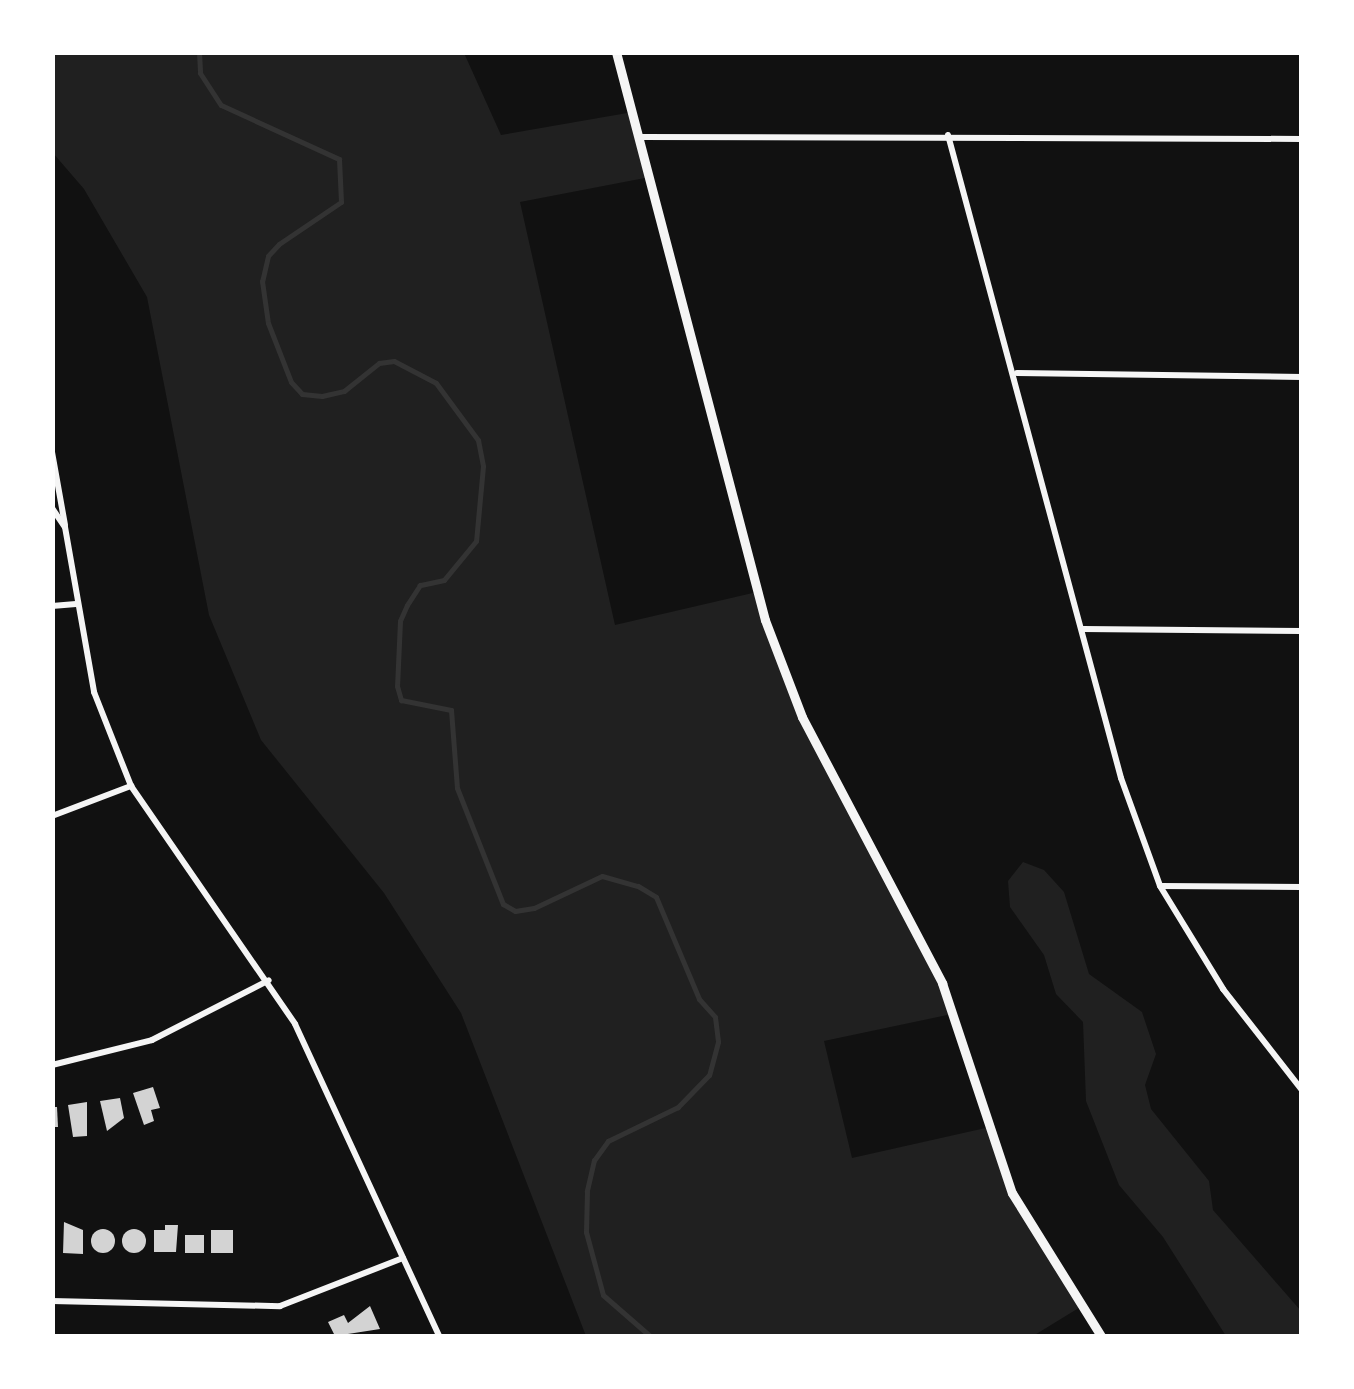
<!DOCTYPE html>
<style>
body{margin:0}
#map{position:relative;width:1354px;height:1389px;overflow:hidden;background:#111;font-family:Montserrat,sans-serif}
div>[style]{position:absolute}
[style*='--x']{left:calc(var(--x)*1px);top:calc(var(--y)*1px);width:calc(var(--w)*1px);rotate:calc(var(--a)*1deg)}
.green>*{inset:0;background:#202020}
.stream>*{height:5px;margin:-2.5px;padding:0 2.5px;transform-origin:2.5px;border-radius:2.5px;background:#333}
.building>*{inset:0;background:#d3d3d3;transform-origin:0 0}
.round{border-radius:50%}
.minor>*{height:6px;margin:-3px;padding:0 3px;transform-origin:3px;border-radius:3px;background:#f5f5f5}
.tertiary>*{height:9px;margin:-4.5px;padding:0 4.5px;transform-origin:4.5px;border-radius:4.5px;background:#f5f5f5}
span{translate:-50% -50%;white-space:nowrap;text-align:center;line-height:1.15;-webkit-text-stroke:8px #fff;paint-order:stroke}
.frame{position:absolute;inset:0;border:55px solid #fff;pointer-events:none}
</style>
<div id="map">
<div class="green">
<div style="clip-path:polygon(52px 53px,464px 53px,501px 135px,633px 112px,650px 177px,520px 202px,615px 625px,757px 592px,802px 717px,920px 938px,952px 1014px,824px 1041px,852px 1158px,990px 1127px,1012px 1193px,1082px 1306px,1033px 1336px,586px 1336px,461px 1013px,384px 893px,261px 740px,209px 615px,147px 297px,84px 189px,53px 153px)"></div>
<div style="clip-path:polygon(1023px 862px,1044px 870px,1064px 892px,1089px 974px,1142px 1012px,1156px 1054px,1145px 1085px,1151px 1109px,1209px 1181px,1213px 1210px,1301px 1311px,1301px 1336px,1226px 1336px,1163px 1237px,1119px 1185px,1086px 1101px,1083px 1022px,1056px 994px,1044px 955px,1010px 907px,1008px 881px)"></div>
</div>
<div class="stream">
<div style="--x:199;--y:52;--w:21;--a:87"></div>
<div style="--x:200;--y:73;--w:38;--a:57"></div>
<div style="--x:221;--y:105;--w:130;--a:24.6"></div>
<div style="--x:339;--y:159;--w:43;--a:87.3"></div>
<div style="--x:341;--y:202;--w:75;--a:145.9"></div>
<div style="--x:279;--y:244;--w:16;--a:133"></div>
<div style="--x:268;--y:256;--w:26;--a:103"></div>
<div style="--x:262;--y:281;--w:42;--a:81.9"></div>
<div style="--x:268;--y:323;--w:63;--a:68.7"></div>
<div style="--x:291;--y:382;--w:16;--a:47"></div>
<div style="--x:302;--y:394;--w:20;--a:6"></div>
<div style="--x:322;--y:396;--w:23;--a:-13"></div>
<div style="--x:344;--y:391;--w:45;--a:-38.7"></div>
<div style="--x:379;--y:363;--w:15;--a:-8"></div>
<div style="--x:394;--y:361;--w:47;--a:27.6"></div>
<div style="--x:436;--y:383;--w:71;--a:53.6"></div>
<div style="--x:478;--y:440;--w:26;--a:79"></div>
<div style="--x:483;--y:466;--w:75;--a:95.3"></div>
<div style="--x:476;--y:541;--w:50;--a:129.4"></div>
<div style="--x:444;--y:580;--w:25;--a:168"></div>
<div style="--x:420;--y:585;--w:24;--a:123"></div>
<div style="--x:407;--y:605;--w:17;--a:114"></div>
<div style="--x:400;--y:621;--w:65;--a:92.6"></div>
<div style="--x:397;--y:686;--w:15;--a:74"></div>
<div style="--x:401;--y:700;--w:51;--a:11.3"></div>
<div style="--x:451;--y:710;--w:78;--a:85.6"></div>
<div style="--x:457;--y:788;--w:125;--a:68.4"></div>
<div style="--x:503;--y:904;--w:14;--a:30"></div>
<div style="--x:515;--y:911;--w:19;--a:-9"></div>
<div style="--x:534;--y:908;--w:75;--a:-25.2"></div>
<div style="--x:602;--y:876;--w:37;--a:16"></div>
<div style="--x:638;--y:886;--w:21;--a:31"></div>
<div style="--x:656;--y:897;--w:111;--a:67.1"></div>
<div style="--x:699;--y:999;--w:24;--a:48"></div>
<div style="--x:715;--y:1017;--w:25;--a:83"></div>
<div style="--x:718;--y:1042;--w:34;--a:105"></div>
<div style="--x:709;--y:1075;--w:45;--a:134.1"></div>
<div style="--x:678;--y:1107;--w:78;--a:154.1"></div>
<div style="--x:608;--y:1141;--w:24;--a:126"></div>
<div style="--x:594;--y:1160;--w:32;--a:103"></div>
<div style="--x:587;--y:1191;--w:41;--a:91.4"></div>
<div style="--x:586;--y:1232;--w:65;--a:74.9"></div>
<div style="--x:603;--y:1295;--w:62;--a:41.1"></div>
</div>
<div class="building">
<div style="clip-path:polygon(153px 1087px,160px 1108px,151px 1110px,154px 1121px,144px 1125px,133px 1093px)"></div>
<div style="clip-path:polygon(120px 1098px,124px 1118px,107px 1131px,100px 1101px)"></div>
<div style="clip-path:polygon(87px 1102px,87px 1136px,73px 1137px,68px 1105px)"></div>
<div style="clip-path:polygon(52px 1107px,57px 1107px,58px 1127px,52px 1127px)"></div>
<div style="clip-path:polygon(64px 1222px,83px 1230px,83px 1254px,63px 1253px)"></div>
<div style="clip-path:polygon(165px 1225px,178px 1225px,176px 1252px,154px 1252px,154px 1230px,165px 1230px)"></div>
<div class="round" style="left:122px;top:1229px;width:24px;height:24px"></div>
<div class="round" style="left:91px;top:1229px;width:24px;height:24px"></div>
<div style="left:211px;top:1230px;width:22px;height:23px"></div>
<div style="left:185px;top:1235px;width:19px;height:18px"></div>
<div style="clip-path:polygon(370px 1306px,380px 1329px,335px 1336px,328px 1322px,344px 1315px,348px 1323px)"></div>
</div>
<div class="minor">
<div style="--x:948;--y:135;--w:666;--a:74.94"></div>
<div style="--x:1121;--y:778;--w:115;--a:70.1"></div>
<div style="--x:1160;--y:886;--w:121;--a:58.5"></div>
<div style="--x:1223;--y:989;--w:128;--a:52"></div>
<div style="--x:640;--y:137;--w:662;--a:0.17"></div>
<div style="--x:1017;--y:373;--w:285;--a:0.8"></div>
<div style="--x:52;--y:452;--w:74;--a:79.9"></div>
<div style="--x:52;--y:508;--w:23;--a:56"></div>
<div style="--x:65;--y:527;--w:168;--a:80"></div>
<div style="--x:94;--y:692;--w:101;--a:68.5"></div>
<div style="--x:131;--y:786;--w:289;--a:55.4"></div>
<div style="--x:295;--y:1024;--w:344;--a:65.2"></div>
<div style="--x:52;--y:606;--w:24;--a:-5"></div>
<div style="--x:1083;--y:629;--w:219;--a:0.5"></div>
<div style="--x:52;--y:816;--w:85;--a:-20.8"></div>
<div style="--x:1161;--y:886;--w:141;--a:0.4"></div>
<div style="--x:52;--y:1065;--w:103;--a:-14"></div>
<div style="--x:152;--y:1040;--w:131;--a:-27.1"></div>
<div style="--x:52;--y:1301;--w:228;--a:1.3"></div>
<div style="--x:280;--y:1306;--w:132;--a:-21.3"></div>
</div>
<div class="tertiary">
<div style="--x:616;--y:52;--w:587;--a:75.3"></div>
<div style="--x:765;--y:620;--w:104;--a:69.1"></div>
<div style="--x:802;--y:717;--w:301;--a:62.2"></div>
<div style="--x:942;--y:983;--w:221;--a:71.6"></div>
<div style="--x:1012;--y:1193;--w:168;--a:58.1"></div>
</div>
<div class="frame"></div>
</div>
